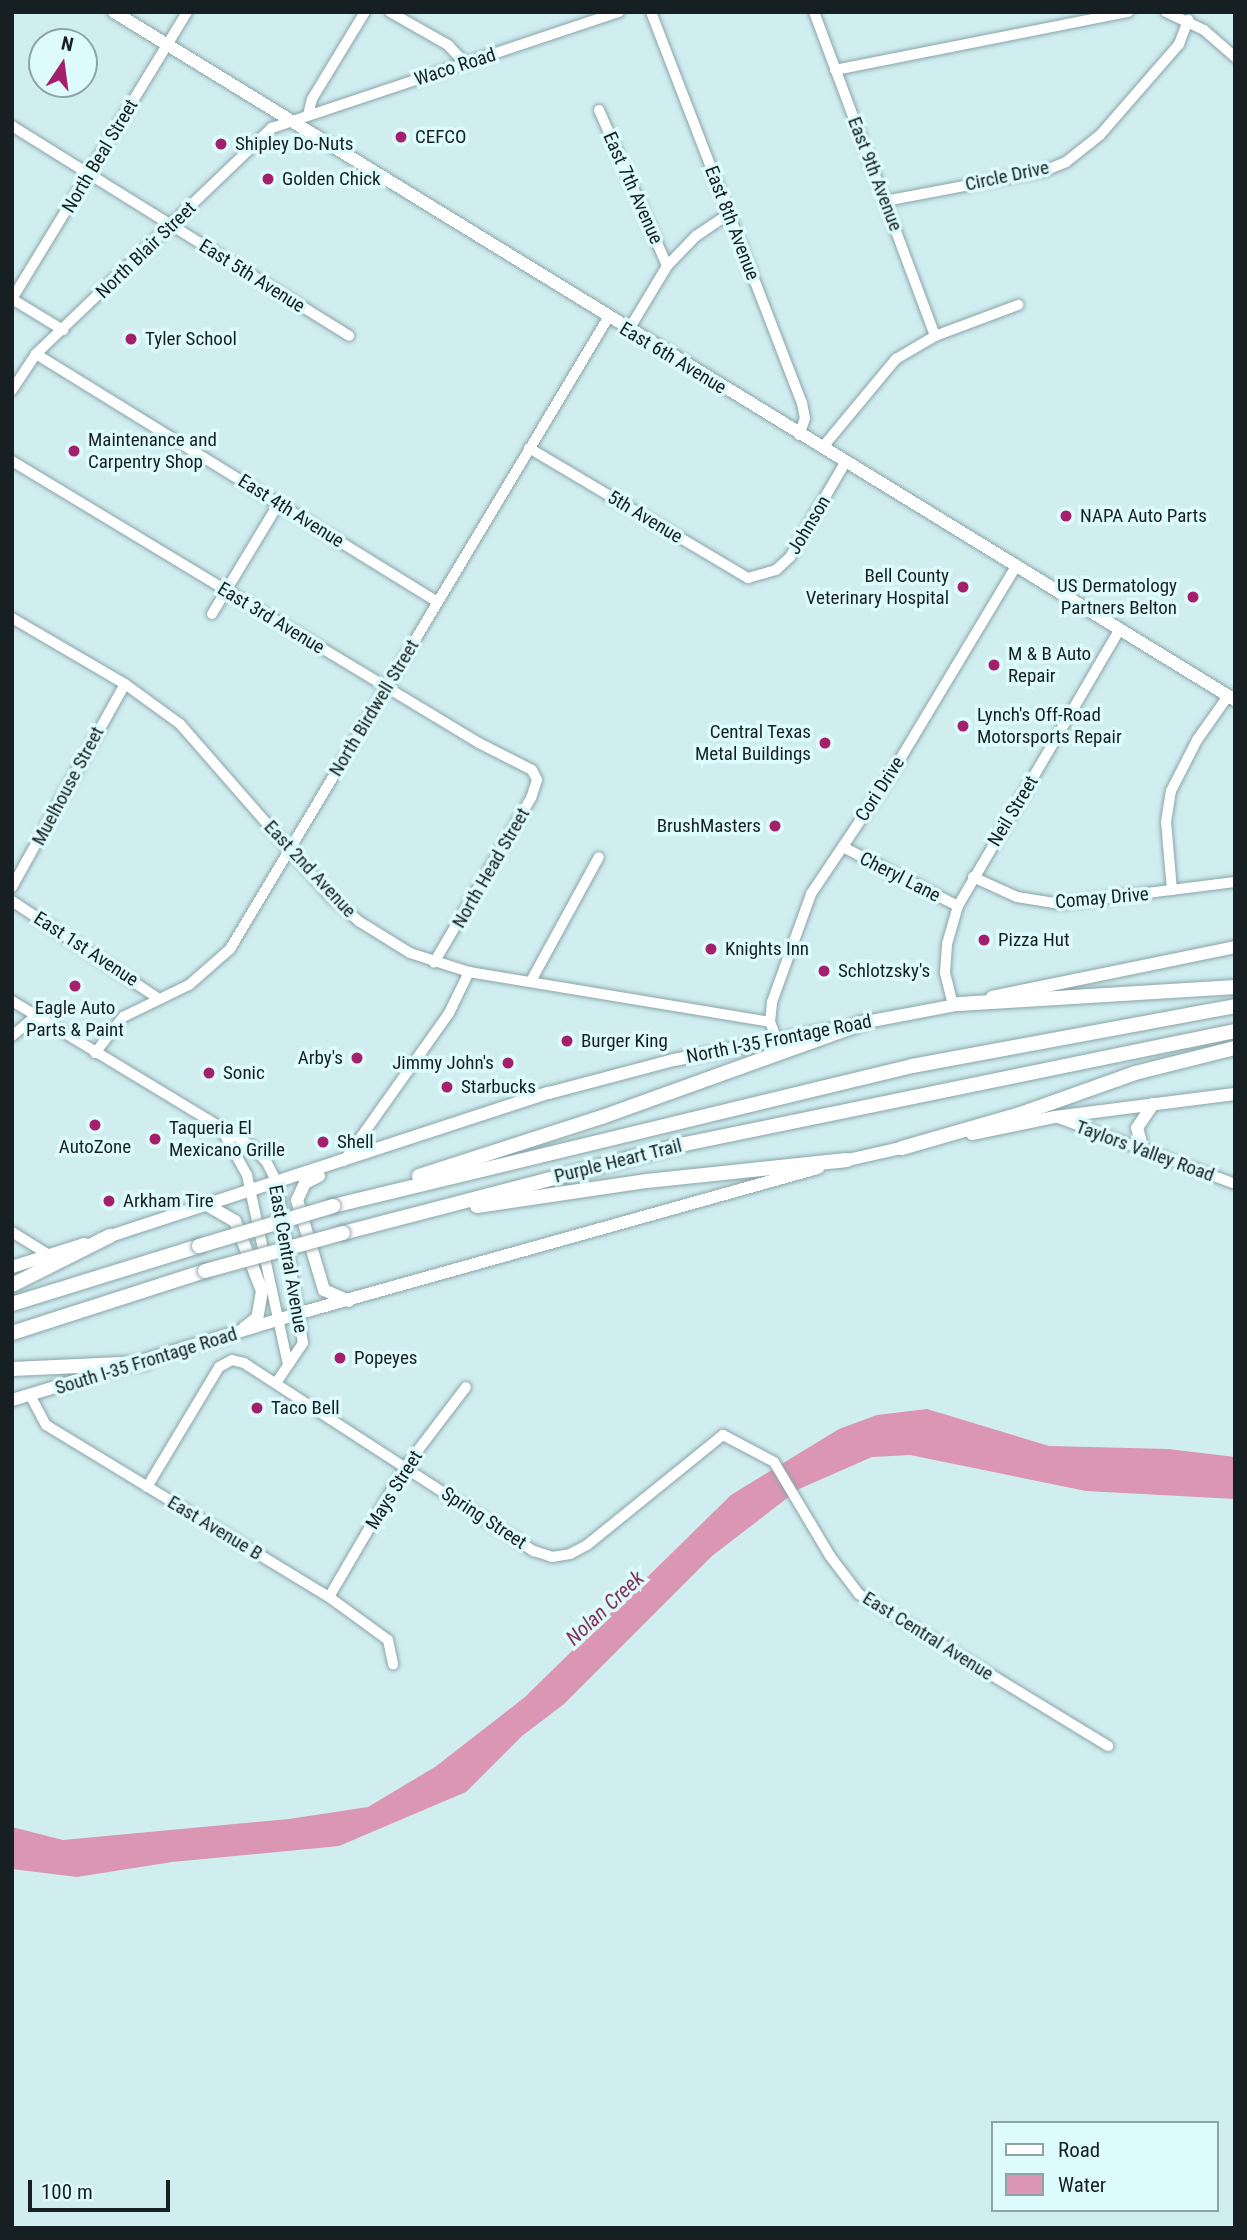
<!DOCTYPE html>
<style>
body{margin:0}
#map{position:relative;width:1247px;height:2240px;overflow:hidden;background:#d0edf0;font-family:"Roboto Condensed",sans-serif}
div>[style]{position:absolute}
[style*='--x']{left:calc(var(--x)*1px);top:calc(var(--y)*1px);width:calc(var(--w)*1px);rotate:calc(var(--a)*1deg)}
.water>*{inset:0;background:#db96b4}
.roads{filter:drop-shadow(0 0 2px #8aa5a8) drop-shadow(0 0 2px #8aa5a8)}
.minor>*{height:10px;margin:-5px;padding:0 5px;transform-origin:5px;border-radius:5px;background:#fff}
.major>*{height:12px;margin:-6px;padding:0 6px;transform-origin:6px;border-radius:6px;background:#fff}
.highway>*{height:14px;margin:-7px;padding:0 7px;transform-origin:7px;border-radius:7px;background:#fff}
.bridges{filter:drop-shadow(0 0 2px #8aa5a8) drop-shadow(0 0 2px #8aa5a8)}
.highway-bridge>*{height:14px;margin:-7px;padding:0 7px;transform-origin:7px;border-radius:7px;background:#fff}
.dots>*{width:19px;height:19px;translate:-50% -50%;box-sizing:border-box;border:4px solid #ddfafd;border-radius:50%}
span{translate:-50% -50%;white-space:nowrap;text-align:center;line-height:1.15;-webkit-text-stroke:7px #ddfafd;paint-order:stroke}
.street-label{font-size:19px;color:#162022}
.poi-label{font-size:19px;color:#162022}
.left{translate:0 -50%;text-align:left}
.right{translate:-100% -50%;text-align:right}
.water-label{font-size:21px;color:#84325c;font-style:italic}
.frame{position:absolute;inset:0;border:14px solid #162022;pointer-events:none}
.legend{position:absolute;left:991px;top:2121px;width:228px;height:91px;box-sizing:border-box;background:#ddfafd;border:2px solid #8da3a5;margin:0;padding:9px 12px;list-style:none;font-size:21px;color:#162022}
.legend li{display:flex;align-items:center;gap:14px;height:35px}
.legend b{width:35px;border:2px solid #8da3a5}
.north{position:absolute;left:28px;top:28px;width:70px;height:70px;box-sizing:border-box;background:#ddfafd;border:2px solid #8da3a5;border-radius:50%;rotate:13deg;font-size:19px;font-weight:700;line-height:28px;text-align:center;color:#162022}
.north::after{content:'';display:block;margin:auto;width:24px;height:32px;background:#a5206c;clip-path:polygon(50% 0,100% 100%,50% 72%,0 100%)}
.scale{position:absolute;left:28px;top:2180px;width:142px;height:32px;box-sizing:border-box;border:4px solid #162022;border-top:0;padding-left:9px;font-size:21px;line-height:24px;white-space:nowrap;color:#162022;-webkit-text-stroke:5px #ddfafd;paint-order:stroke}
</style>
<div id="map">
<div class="water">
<div style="clip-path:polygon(927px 1409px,1049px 1446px,1168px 1449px,1235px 1457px,1235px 1499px,1086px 1491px,910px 1455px,872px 1457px,799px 1489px,712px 1556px,564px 1704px,522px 1736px,466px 1792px,339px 1846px,172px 1862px,77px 1877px,12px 1869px,12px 1827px,63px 1840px,289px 1819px,368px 1807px,435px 1767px,525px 1697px,731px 1495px,839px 1429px,877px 1415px)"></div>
</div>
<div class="roads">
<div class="minor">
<div style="--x:390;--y:12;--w:67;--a:29.6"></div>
<div style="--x:448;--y:45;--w:26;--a:47"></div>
<div style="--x:651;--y:12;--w:419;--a:68.9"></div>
<div style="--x:802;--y:403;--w:15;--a:79"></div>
<div style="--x:805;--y:418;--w:18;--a:109"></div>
<div style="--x:814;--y:12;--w:346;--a:69.5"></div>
<div style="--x:1166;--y:12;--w:42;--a:25.3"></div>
<div style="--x:1204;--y:30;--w:41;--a:41.1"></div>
<div style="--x:835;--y:70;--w:299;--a:-11.2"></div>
<div style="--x:599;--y:110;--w:170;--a:66.4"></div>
<div style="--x:308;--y:115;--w:16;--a:-76"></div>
<div style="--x:312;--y:99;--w:102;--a:-58.7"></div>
<div style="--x:12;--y:126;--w:397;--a:31.9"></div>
<div style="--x:885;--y:201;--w:162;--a:-10.7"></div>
<div style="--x:1044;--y:171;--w:24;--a:-22"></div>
<div style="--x:1066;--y:162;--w:43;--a:-38.5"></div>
<div style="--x:1100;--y:135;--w:121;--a:-49"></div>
<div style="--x:1179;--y:44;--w:26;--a:-69"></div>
<div style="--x:12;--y:299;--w:336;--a:-58.6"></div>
<div style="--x:12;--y:299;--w:60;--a:31.3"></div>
<div style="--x:628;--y:331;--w:76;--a:-59"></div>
<div style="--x:667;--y:266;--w:42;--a:-46"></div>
<div style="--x:696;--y:236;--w:40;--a:-34"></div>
<div style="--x:36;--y:354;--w:471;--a:31.7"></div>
<div style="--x:12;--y:390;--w:43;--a:-56.3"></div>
<div style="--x:36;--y:354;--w:327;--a:-43.8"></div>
<div style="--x:272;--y:128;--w:366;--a:-18.5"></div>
<div style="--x:529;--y:448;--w:255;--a:30.7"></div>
<div style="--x:748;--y:578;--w:29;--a:-16"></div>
<div style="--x:776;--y:570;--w:19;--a:-43"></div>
<div style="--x:790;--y:557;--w:109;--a:-59.7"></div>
<div style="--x:822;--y:448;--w:116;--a:-50.3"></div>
<div style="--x:896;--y:359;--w:45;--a:-30.5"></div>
<div style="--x:935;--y:336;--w:89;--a:-20.5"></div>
<div style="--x:12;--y:461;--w:546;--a:31.13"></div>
<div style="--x:479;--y:743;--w:59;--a:27"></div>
<div style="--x:532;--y:770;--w:11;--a:63"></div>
<div style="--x:537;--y:780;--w:19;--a:108"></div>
<div style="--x:531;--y:798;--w:191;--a:120.5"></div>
<div style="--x:212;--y:614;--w:130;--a:-58.9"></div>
<div style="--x:12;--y:618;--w:131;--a:30.3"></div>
<div style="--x:125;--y:684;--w:68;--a:36"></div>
<div style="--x:180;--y:724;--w:230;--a:48.9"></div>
<div style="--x:331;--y:897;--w:38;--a:41"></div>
<div style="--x:360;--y:922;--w:59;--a:31.8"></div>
<div style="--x:410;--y:953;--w:62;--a:17.9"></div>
<div style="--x:469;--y:972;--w:305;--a:9.4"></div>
<div style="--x:843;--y:847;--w:129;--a:27.2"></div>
<div style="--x:973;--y:877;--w:48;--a:24.4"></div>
<div style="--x:1017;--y:897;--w:44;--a:9.2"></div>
<div style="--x:1060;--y:904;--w:176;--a:-7.2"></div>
<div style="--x:12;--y:887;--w:232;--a:-60.9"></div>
<div style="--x:1172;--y:890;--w:68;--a:-95"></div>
<div style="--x:1166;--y:822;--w:31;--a:-81"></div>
<div style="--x:1171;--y:791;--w:57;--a:-63"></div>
<div style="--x:1197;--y:740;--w:54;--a:-54.8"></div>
<div style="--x:12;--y:901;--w:177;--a:33.7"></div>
<div style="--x:531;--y:981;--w:141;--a:-61.3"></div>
<div style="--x:12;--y:1001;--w:280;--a:31.2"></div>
<div style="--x:251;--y:1146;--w:21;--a:45"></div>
<div style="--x:266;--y:1161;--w:25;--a:63"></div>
<div style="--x:277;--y:1183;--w:162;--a:80.8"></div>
<div style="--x:303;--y:1343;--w:48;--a:124"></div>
<div style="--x:953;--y:1005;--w:33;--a:-104"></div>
<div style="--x:945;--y:973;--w:29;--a:-86"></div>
<div style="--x:947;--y:944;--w:40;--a:-74"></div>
<div style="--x:958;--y:906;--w:320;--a:-59.7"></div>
<div style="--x:12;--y:1036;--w:31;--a:-40"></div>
<div style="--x:777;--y:1040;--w:19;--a:-111"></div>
<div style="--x:770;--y:1022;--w:20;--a:-84"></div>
<div style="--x:772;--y:1002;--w:115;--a:-70.1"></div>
<div style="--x:811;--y:894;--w:142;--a:-56.2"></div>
<div style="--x:890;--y:776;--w:245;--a:-59"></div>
<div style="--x:95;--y:1053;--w:46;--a:-52.1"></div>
<div style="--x:123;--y:1017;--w:73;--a:-25.9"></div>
<div style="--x:189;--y:985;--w:55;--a:-41.3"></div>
<div style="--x:230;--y:949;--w:736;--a:-59.08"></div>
<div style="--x:1056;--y:1117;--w:191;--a:20.5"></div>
<div style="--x:222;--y:1130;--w:51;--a:60.9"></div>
<div style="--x:247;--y:1175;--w:194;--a:77.8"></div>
<div style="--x:344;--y:1161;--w:181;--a:-54.6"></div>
<div style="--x:449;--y:1013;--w:46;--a:-64"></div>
<div style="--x:12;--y:1232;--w:44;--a:31.9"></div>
<div style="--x:30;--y:1395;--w:34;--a:62"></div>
<div style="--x:46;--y:1425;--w:331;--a:31.3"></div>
<div style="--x:329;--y:1597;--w:73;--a:36.1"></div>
<div style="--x:388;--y:1640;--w:25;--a:78"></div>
<div style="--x:147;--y:1487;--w:140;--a:-59"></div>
<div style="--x:219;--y:1367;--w:15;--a:-28"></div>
<div style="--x:232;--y:1360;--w:12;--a:14"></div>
<div style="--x:244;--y:1363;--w:346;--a:33"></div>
<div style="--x:534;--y:1551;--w:19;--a:18"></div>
<div style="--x:552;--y:1557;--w:18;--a:-9"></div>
<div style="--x:570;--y:1554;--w:19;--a:-28"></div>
<div style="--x:587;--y:1545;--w:175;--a:-39"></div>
<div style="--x:723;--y:1435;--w:58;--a:27.9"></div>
<div style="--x:774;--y:1462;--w:109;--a:59.2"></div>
<div style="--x:830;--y:1556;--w:48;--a:52.7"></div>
<div style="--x:859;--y:1594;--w:292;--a:31.4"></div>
<div style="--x:329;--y:1597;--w:152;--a:-59.6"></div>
<div style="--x:406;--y:1466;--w:99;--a:-52.8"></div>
</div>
<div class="major">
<div style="--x:114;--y:12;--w:1315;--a:31.54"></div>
<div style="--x:992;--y:997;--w:248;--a:-11.6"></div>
<div style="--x:861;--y:1023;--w:108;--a:-10.7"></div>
<div style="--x:972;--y:1134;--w:85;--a:-11.6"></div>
<div style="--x:1055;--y:1117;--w:181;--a:-7.3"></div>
<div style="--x:1143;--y:1150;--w:23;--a:-105"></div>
<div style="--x:1137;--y:1128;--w:29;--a:-56"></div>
<div style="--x:839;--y:1162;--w:73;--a:-12.7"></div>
<div style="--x:319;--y:1176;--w:16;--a:153"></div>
<div style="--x:305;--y:1183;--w:19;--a:115"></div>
<div style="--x:297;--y:1200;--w:94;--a:73.3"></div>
<div style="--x:324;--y:1290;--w:27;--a:24"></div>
<div style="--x:207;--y:1205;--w:32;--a:30"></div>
<div style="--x:235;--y:1221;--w:75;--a:68.9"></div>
<div style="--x:262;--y:1291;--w:27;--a:100"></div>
<div style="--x:257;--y:1318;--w:16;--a:142"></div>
<div style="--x:101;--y:1239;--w:471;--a:-18.1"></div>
<div style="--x:549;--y:1093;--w:129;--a:-14.8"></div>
<div style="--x:674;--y:1060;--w:162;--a:-11"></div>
<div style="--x:12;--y:1267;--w:76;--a:-17.7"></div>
<div style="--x:12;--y:1400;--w:301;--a:-16.8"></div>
<div style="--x:300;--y:1313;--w:538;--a:-15.64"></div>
</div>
<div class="highway">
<div style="--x:959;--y:1004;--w:277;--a:-3.5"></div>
<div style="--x:902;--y:1148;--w:123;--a:-16.1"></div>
<div style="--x:1020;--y:1114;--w:122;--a:-19.6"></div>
<div style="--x:1135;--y:1073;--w:103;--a:-14"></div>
<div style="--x:419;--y:1176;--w:192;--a:-17.9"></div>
<div style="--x:602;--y:1117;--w:283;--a:-19.8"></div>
<div style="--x:333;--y:1206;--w:596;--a:-13.59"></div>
<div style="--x:912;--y:1066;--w:329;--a:-10.5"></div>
<div style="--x:477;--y:1206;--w:172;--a:-8.4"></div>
<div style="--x:647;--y:1181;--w:201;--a:-6"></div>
<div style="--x:343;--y:1233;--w:353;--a:-14.6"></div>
<div style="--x:685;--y:1144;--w:561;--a:-11.61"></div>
<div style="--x:12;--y:1285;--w:110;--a:-26.6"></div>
<div style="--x:12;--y:1304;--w:196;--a:-17.2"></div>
<div style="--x:12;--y:1333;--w:203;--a:-17.8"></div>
<div style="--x:12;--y:1369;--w:132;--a:-2.6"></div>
</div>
</div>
<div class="bridges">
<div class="highway-bridge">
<div style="--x:199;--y:1246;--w:140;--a:-16.6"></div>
<div style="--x:205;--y:1271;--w:143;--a:-15.4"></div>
</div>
</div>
<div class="dots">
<div style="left:401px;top:137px;background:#a5206c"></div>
<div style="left:221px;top:144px;background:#a5206c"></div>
<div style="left:268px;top:179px;background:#a5206c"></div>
<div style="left:131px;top:339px;background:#a5206c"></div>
<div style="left:74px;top:451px;background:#a5206c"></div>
<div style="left:1066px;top:516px;background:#a5206c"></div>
<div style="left:963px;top:587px;background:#a5206c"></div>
<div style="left:1193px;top:597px;background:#a5206c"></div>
<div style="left:994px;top:665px;background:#a5206c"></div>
<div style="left:963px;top:726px;background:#a5206c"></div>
<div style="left:825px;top:743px;background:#a5206c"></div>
<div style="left:775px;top:826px;background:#a5206c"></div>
<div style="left:984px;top:940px;background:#a5206c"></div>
<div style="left:711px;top:949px;background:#a5206c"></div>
<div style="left:824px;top:971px;background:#a5206c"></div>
<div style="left:75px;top:986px;background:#a5206c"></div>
<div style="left:567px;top:1041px;background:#a5206c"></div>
<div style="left:357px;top:1058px;background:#a5206c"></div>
<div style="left:508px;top:1063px;background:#a5206c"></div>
<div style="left:209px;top:1073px;background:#a5206c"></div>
<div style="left:447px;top:1087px;background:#a5206c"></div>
<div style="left:95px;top:1125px;background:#a5206c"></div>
<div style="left:155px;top:1139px;background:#a5206c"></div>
<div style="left:323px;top:1142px;background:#a5206c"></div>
<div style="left:109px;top:1201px;background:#a5206c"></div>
<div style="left:340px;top:1358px;background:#a5206c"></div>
<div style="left:257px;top:1408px;background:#a5206c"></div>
</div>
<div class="street-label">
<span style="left:455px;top:67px;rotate:-18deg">Waco Road</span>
<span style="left:100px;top:156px;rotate:-59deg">North Beal Street</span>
<span style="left:875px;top:174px;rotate:69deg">East 9th Avenue</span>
<span style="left:1007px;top:176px;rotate:-12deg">Circle Drive</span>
<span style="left:633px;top:188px;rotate:66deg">East 7th Avenue</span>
<span style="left:732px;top:223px;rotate:69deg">East 8th Avenue</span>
<span style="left:146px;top:250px;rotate:-44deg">North Blair Street</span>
<span style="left:252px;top:276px;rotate:32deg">East 5th Avenue</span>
<span style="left:673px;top:358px;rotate:31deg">East 6th Avenue</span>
<span style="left:291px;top:511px;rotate:32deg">East 4th Avenue</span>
<span style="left:645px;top:517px;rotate:31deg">5th Avenue</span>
<span style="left:809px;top:525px;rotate:-59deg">Johnson</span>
<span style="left:271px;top:618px;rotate:31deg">East 3rd Avenue</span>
<span style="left:374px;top:708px;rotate:-59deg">North Birdwell Street</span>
<span style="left:68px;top:786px;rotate:-62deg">Muelhouse Street</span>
<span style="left:880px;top:789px;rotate:-57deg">Cori Drive</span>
<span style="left:1013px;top:811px;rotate:-59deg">Neil Street</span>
<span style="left:491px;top:868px;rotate:-60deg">North Head Street</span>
<span style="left:310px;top:869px;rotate:47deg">East 2nd Avenue</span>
<span style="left:900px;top:877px;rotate:27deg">Cheryl Lane</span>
<span style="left:1102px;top:898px;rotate:-5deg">Comay Drive</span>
<span style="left:86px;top:949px;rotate:33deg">East 1st Avenue</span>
<span style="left:779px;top:1039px;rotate:-11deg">North I-35 Frontage Road</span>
<span style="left:1145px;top:1151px;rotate:20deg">Taylors Valley Road</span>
<span style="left:618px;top:1161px;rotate:-14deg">Purple Heart Trail</span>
<span style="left:288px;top:1259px;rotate:80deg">East Central Avenue</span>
<span style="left:146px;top:1361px;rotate:-17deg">South I-35 Frontage Road</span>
<span style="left:394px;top:1490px;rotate:-58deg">Mays Street</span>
<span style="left:484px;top:1518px;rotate:33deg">Spring Street</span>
<span style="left:215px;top:1528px;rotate:31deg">East Avenue B</span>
<span style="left:928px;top:1636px;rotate:32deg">East Central Avenue</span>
</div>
<div class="poi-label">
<span class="left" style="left:415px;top:137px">CEFCO</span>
<span class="left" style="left:235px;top:144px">Shipley Do-Nuts</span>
<span class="left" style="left:282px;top:179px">Golden Chick</span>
<span class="left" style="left:145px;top:339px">Tyler School</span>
<span class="left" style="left:88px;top:451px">Maintenance and<br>Carpentry Shop</span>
<span class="left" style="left:1080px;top:516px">NAPA Auto Parts</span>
<span class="right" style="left:949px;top:587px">Bell County<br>Veterinary Hospital</span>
<span class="right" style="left:1177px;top:597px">US Dermatology<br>Partners Belton</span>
<span class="left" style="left:1008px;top:665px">M &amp; B Auto<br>Repair</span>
<span class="left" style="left:977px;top:726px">Lynch's Off-Road<br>Motorsports Repair</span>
<span class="right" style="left:811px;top:743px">Central Texas<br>Metal Buildings</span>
<span class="right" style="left:761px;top:826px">BrushMasters</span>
<span class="left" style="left:998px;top:940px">Pizza Hut</span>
<span class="left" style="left:725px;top:949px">Knights Inn</span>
<span class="left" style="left:838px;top:971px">Schlotzsky's</span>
<span style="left:75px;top:1019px">Eagle Auto<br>Parts &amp; Paint</span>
<span class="left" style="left:581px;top:1041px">Burger King</span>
<span class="right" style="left:343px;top:1058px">Arby's</span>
<span class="right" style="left:494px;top:1063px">Jimmy John's</span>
<span class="left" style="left:223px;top:1073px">Sonic</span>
<span class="left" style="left:461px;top:1087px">Starbucks</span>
<span class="left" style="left:169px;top:1139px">Taqueria El<br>Mexicano Grille</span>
<span class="left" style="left:337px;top:1142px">Shell</span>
<span style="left:95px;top:1147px">AutoZone</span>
<span class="left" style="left:123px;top:1201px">Arkham Tire</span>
<span class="left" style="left:354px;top:1358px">Popeyes</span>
<span class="left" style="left:271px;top:1408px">Taco Bell</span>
</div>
<div class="water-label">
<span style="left:605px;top:1608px;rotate:-43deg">Nolan Creek</span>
</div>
<div class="frame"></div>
<ul class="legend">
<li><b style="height:9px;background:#fff"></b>Road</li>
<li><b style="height:19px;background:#db96b4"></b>Water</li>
</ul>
<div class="north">N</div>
<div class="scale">100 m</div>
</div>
